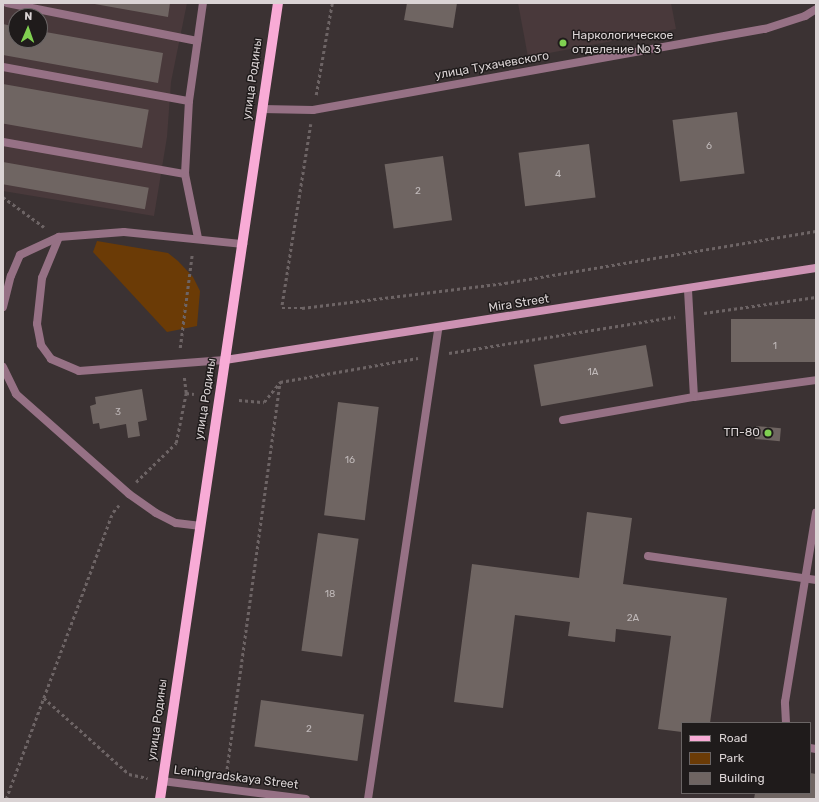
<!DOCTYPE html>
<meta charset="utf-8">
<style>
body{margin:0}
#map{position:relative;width:819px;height:802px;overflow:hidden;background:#3b3233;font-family:Rubik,sans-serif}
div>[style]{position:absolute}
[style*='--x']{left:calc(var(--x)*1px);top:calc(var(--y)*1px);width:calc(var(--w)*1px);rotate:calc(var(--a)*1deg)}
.built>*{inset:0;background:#49393b}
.green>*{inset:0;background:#6b3b06}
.building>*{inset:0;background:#6f6562;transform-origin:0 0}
.path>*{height:2.5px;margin-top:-1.25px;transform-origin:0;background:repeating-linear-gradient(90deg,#6d6465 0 3px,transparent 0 6px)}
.service>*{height:8px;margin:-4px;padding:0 4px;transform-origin:4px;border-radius:4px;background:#967185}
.minor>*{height:8px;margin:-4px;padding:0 4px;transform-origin:4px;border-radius:4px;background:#967185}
.secondary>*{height:8px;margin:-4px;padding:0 4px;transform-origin:4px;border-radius:4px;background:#cd92b3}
.primary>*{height:10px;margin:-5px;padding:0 5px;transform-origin:5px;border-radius:5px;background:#f8abd6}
.dots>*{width:11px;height:11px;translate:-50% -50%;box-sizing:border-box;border:2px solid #1f1b1b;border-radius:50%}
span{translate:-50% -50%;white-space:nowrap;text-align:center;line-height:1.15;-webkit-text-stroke:3px #1f1b1b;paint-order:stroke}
.number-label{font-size:10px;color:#bfb8b8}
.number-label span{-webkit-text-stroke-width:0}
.poi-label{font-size:12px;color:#dad3d4}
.left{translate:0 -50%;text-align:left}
.right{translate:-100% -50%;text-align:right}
.street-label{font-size:12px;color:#dad3d4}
.frame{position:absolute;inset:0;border:4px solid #dad3d4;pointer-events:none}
.legend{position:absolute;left:681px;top:722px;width:130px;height:72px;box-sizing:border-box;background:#1f1b1b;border:1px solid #6a6565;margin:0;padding:5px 7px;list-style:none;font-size:12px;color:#dad3d4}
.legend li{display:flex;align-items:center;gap:8px;height:20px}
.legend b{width:20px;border:1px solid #6a6565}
.north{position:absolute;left:8px;top:8px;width:40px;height:40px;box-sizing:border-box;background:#1f1b1b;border:1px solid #6a6565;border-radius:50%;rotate:2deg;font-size:11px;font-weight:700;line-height:16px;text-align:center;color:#dad3d4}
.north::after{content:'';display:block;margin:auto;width:14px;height:18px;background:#80d051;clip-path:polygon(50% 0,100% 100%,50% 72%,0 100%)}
</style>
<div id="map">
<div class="built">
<div style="clip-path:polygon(evenodd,3px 3px,187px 3px,171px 82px,167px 137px,154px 216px,3px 191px,3px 3px,16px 16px,40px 16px,40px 40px,16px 40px,16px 16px)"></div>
<div style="clip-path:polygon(518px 3px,671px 3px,676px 29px,528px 57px)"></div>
</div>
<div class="green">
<div style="clip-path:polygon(97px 241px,168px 253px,178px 261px,193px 277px,200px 291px,197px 326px,167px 332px,93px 252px)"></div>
</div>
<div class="building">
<div style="clip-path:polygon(89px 3px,170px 3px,168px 17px)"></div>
<div style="clip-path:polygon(407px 3px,457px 3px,453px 28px,404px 20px)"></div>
<div style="clip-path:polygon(3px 24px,16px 27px,16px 40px,40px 40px,40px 31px,163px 53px,158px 83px,3px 55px)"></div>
<div style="left:3px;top:84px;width:148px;height:39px;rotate:10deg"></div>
<div style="left:737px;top:112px;width:62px;height:65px;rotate:83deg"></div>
<div style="left:589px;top:144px;width:54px;height:71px;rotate:83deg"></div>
<div style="left:443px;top:156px;width:65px;height:59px;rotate:82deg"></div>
<div style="left:3px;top:162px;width:148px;height:22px;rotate:10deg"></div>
<div style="left:816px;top:319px;width:43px;height:85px;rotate:90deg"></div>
<div style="left:646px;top:345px;width:42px;height:114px;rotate:80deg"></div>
<div style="clip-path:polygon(142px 389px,147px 420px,138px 422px,140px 436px,128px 438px,126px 424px,100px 429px,99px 423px,93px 424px,90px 406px,96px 404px,95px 397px)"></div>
<div style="left:338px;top:402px;width:41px;height:114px;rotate:7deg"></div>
<div style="left:756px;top:426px;width:25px;height:13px;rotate:5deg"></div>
<div style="clip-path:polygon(587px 512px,632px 518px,623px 584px,727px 598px,710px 723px,682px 723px,682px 732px,658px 729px,671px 636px,616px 629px,615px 642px,568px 636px,570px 622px,515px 615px,503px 708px,454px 702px,472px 564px,579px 578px)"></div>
<div style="left:318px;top:533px;width:41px;height:119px;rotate:8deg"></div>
<div style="left:261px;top:700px;width:104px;height:47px;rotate:8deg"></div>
<div style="clip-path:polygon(810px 773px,816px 774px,816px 799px,754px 799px,755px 793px,810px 793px)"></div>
</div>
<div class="path">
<div style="--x:316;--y:95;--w:93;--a:-80.1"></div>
<div style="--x:311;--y:124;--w:186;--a:99"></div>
<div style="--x:282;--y:308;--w:20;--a:0"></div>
<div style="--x:302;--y:308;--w:205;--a:-7"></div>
<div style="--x:505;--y:283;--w:315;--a:-9.5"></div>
<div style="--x:3;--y:197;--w:51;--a:36.2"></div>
<div style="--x:704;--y:313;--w:113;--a:-8.1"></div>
<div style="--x:180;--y:348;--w:95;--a:-82.7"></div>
<div style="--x:449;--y:353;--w:229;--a:-9.1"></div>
<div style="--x:186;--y:393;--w:8;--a:7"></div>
<div style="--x:239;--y:400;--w:25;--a:5"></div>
<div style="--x:264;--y:402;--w:26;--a:-51"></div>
<div style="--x:280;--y:382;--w:140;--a:-9.9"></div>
<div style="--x:136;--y:482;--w:56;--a:-44.3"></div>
<div style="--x:176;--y:443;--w:51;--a:-78.7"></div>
<div style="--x:186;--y:393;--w:16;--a:-97"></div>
<div style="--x:44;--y:698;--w:114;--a:41.8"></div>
<div style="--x:129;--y:774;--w:19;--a:12"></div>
<div style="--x:226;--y:775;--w:396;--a:-82.2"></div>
<div style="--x:6;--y:799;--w:306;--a:-69.6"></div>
<div style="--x:113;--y:512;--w:9;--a:-49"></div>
</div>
<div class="service">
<div style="--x:7;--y:3;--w:194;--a:11.3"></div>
<div style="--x:3;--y:67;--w:189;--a:10.4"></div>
<div style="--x:3;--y:142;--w:185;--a:10"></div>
<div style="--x:59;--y:237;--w:44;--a:112.5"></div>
<div style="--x:42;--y:278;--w:46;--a:96.2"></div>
<div style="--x:37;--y:324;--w:21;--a:79"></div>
<div style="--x:41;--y:345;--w:17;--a:54"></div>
<div style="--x:51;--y:359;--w:30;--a:23"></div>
<div style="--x:79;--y:371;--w:146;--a:-4.3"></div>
<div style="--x:198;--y:238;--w:65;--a:-101.5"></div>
<div style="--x:185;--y:174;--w:73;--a:-86.9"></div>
<div style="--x:189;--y:101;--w:99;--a:-81.9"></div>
<div style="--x:688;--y:290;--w:107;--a:86.8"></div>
<div style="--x:694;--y:397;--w:123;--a:-7.9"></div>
<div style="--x:3;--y:307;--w:32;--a:-76"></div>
<div style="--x:11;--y:276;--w:23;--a:-67"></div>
<div style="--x:20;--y:255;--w:43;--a:-24.8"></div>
<div style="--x:59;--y:237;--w:65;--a:-4.4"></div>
<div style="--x:124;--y:232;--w:120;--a:5.8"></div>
<div style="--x:3;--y:367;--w:30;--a:64"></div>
<div style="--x:16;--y:394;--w:151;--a:41.5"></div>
<div style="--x:129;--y:494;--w:33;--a:35"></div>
<div style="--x:156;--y:513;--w:22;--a:27"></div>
<div style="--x:176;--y:523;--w:23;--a:7"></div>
<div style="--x:563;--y:420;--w:133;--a:-10"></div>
<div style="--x:648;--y:556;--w:170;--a:8.1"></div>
<div style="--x:786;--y:723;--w:21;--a:-93"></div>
<div style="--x:785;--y:702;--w:192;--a:-80.7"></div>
<div style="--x:810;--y:748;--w:6;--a:9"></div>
<div style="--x:368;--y:799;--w:476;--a:-81.5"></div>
</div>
<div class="minor">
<div style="--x:262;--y:109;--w:51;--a:1.1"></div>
<div style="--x:313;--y:110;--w:459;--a:-10.2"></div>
<div style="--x:765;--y:29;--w:42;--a:-18"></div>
<div style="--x:805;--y:16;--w:13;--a:-32"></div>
<div style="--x:162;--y:781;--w:145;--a:7.1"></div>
</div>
<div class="secondary">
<div style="--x:225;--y:360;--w:598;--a:-8.85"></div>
</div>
<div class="primary">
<div style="--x:160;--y:799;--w:805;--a:-81.57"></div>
</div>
<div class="dots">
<div style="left:563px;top:43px;background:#80d051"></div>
<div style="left:768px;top:433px;background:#80d051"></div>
</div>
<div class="number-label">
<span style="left:709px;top:147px">6</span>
<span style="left:558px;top:175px">4</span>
<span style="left:418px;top:192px">2</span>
<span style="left:775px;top:347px">1</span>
<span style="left:593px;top:373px">1А</span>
<span style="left:118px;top:413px">3</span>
<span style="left:350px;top:461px">16</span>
<span style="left:330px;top:595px">18</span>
<span style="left:633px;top:619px">2А</span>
<span style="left:309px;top:730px">2</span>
</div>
<div class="poi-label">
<span class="left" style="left:572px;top:43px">Наркологическое<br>отделение № 3</span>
<span class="right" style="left:760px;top:433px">ТП-80</span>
</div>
<div class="street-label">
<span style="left:492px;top:66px;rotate:-10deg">улица Тухачевского</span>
<span style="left:253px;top:79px;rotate:-82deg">улица Родины</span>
<span style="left:519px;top:304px;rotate:-9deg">Mira Street</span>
<span style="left:206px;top:399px;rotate:-81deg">улица Родины</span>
<span style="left:158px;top:720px;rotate:-82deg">улица Родины</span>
<span style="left:236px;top:778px;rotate:7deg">Leningradskaya Street</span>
</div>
<div class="frame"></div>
<ul class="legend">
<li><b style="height:5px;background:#f8abd6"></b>Road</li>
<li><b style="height:11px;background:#6b3b06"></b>Park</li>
<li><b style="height:11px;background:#6f6562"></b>Building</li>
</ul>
<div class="north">N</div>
</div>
